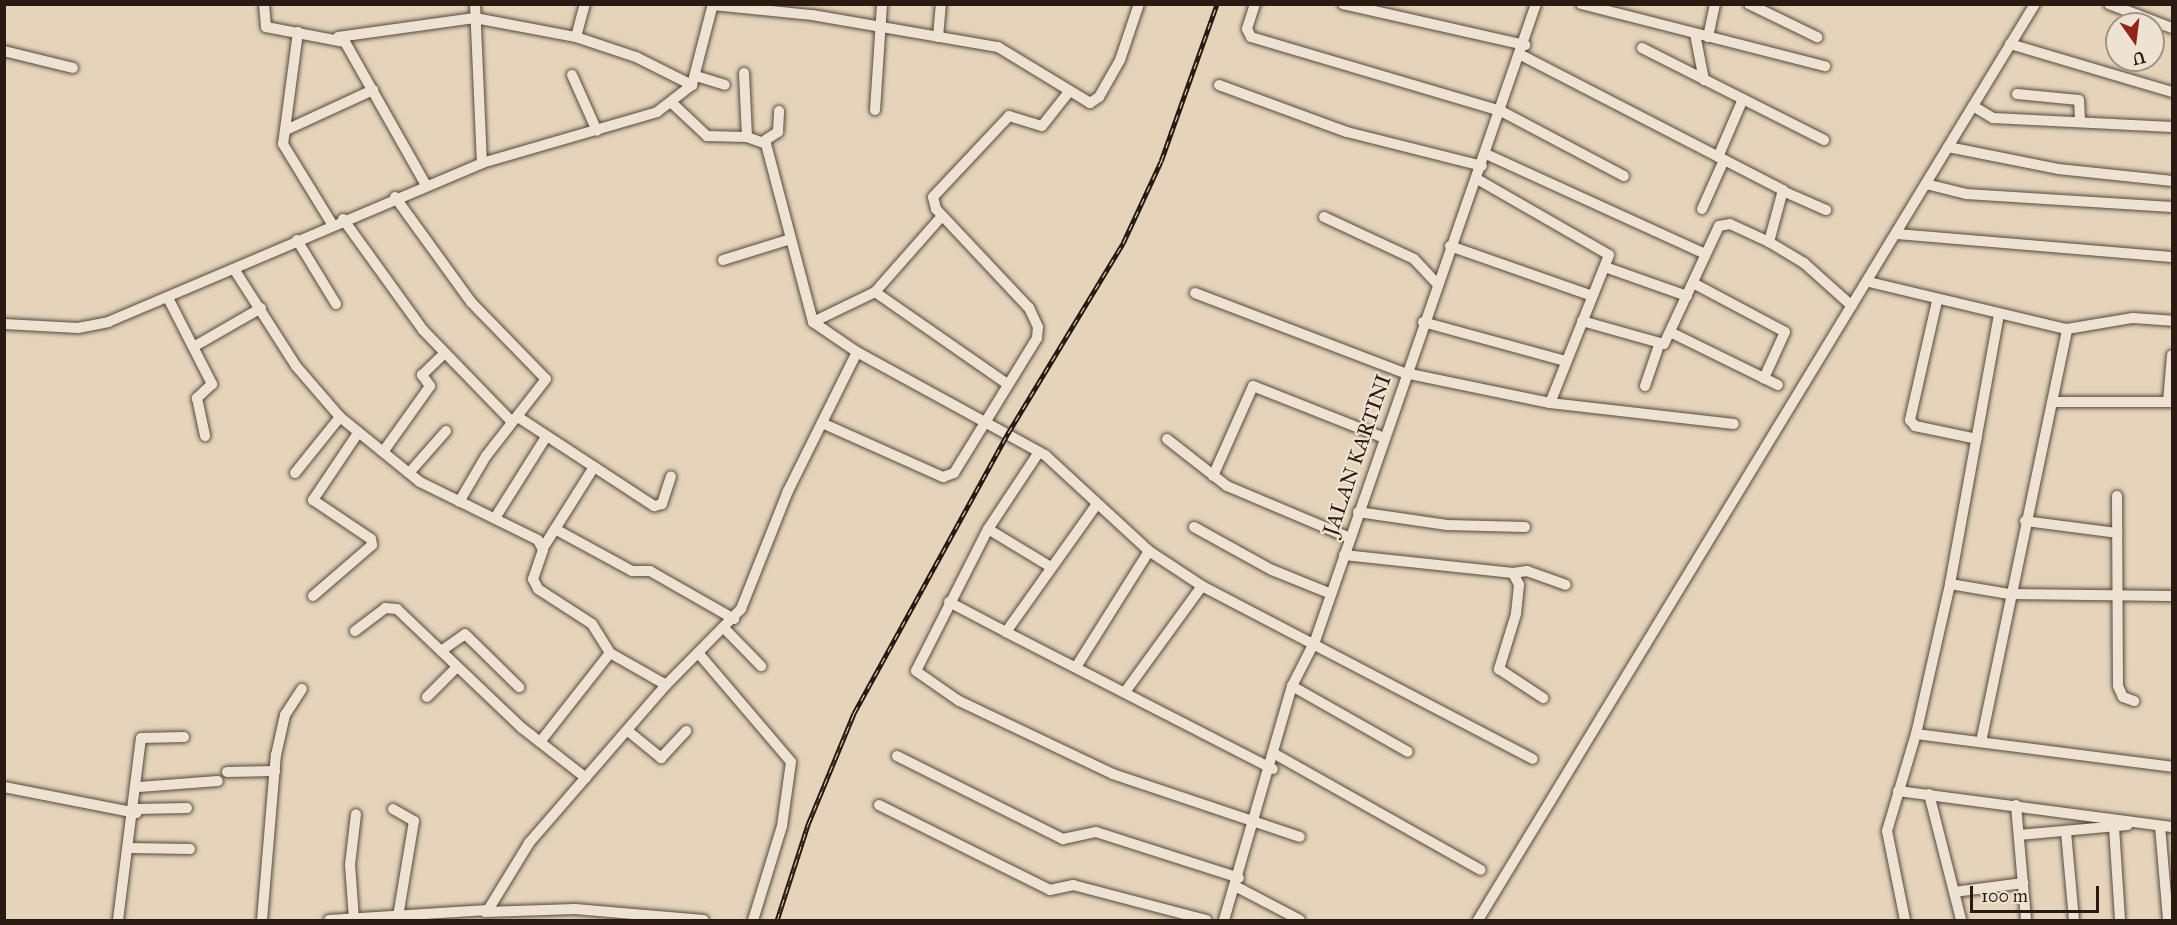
<!DOCTYPE html>
<style>
body{margin:0}
#map{position:relative;width:2177px;height:925px;overflow:hidden;background:#e5d4ba;font-family:"IM FELL Great Primer",serif}
div>[style]{position:absolute}
[style*='--x']{left:calc(var(--x)*1px);top:calc(var(--y)*1px);width:calc(var(--w)*1px);rotate:calc(var(--a)*1deg)}
.roads{filter:drop-shadow(0 0 2px #58483c) drop-shadow(0 0 2px #58483c)}
.minor>*{height:10px;margin:-5px;padding:0 5px;transform-origin:5px;border-radius:5px;background:#eee3d2}
.rail>*{height:4.5px;margin-top:-2.25px;transform-origin:0;background:repeating-linear-gradient(90deg,#eee3d2 0 7px,#291a12 0 14px);box-sizing:border-box;border-block:2px solid #291a12}
span{translate:-50% -50%;white-space:nowrap;text-align:center;line-height:1.15;-webkit-text-stroke:4.5px #eee3d2;paint-order:stroke}
.street-label{font-size:21px;color:#291a12}
.frame{position:absolute;inset:0;border:6px solid #291a12;pointer-events:none}
.north{position:absolute;left:2105px;top:12px;width:60px;height:60px;box-sizing:border-box;background:#eee3d2;border:2px solid #9f9385;border-radius:50%;rotate:166deg;font-size:16px;font-weight:700;line-height:24px;text-align:center;color:#291a12}
.north::after{content:'';display:block;margin:auto;width:21px;height:27px;background:#8f2418;clip-path:polygon(50% 0,100% 100%,50% 72%,0 100%)}
.scale{position:absolute;left:1970px;top:886px;width:129px;height:27px;box-sizing:border-box;border:3px solid #291a12;border-top:0;padding-left:8px;font-size:18px;line-height:21px;white-space:nowrap;color:#291a12;-webkit-text-stroke:4px #eee3d2;paint-order:stroke}
</style>
<div id="map">
<div class="roads">
<div class="minor">
<div style="--x:264;--y:4;--w:23;--a:85"></div>
<div style="--x:266;--y:27;--w:80;--a:10.8"></div>
<div style="--x:345;--y:42;--w:164;--a:60.5"></div>
<div style="--x:475;--y:4;--w:159;--a:87.5"></div>
<div style="--x:1255;--y:4;--w:26;--a:108"></div>
<div style="--x:1247;--y:29;--w:9;--a:63"></div>
<div style="--x:1251;--y:37;--w:261;--a:16.5"></div>
<div style="--x:1501;--y:111;--w:139;--a:27.9"></div>
<div style="--x:1343;--y:4;--w:187;--a:12.7"></div>
<div style="--x:1581;--y:4;--w:252;--a:14.3"></div>
<div style="--x:1749;--y:4;--w:76;--a:25.9"></div>
<div style="--x:2109;--y:4;--w:67;--a:20.9"></div>
<div style="--x:713;--y:5;--w:100;--a:5.8"></div>
<div style="--x:812;--y:15;--w:189;--a:9.8"></div>
<div style="--x:998;--y:47;--w:108;--a:31.3"></div>
<div style="--x:1090;--y:103;--w:11;--a:-34"></div>
<div style="--x:1099;--y:97;--w:43;--a:-60.4"></div>
<div style="--x:1120;--y:60;--w:59;--a:-71.3"></div>
<div style="--x:298;--y:32;--w:113;--a:97.6"></div>
<div style="--x:283;--y:144;--w:94;--a:58.5"></div>
<div style="--x:1695;--y:34;--w:47;--a:78.9"></div>
<div style="--x:338;--y:37;--w:138;--a:-7.9"></div>
<div style="--x:475;--y:18;--w:103;--a:10.7"></div>
<div style="--x:576;--y:37;--w:63;--a:18.4"></div>
<div style="--x:636;--y:57;--w:63;--a:26.6"></div>
<div style="--x:576;--y:37;--w:34;--a:-75"></div>
<div style="--x:938;--y:37;--w:33;--a:-85"></div>
<div style="--x:1708;--y:37;--w:34;--a:-78"></div>
<div style="--x:2010;--y:44;--w:169;--a:16.5"></div>
<div style="--x:1642;--y:48;--w:204;--a:26.8"></div>
<div style="--x:4;--y:51;--w:71;--a:13.8"></div>
<div style="--x:1521;--y:55;--w:295;--a:27.3"></div>
<div style="--x:1783;--y:190;--w:54;--a:105.1"></div>
<div style="--x:1769;--y:242;--w:41;--a:31"></div>
<div style="--x:1804;--y:263;--w:64;--a:41.9"></div>
<div style="--x:744;--y:73;--w:64;--a:87.3"></div>
<div style="--x:572;--y:75;--w:61;--a:65.9"></div>
<div style="--x:696;--y:76;--w:30;--a:17"></div>
<div style="--x:1219;--y:85;--w:136;--a:20.2"></div>
<div style="--x:1347;--y:132;--w:139;--a:14.1"></div>
<div style="--x:2017;--y:94;--w:62;--a:5.5"></div>
<div style="--x:2079;--y:100;--w:22;--a:87"></div>
<div style="--x:673;--y:104;--w:47;--a:43.3"></div>
<div style="--x:707;--y:136;--w:40;--a:1.4"></div>
<div style="--x:747;--y:137;--w:20;--a:20"></div>
<div style="--x:766;--y:144;--w:184;--a:75.2"></div>
<div style="--x:813;--y:322;--w:53;--a:34.3"></div>
<div style="--x:857;--y:352;--w:214;--a:28.7"></div>
<div style="--x:1045;--y:455;--w:142;--a:42.7"></div>
<div style="--x:1149;--y:551;--w:64;--a:33.4"></div>
<div style="--x:1202;--y:586;--w:373;--a:27.6"></div>
<div style="--x:1973;--y:106;--w:23;--a:31"></div>
<div style="--x:1993;--y:118;--w:179;--a:2.9"></div>
<div style="--x:875;--y:110;--w:106;--a:-86.2"></div>
<div style="--x:286;--y:130;--w:96;--a:-24.7"></div>
<div style="--x:764;--y:141;--w:17;--a:-33"></div>
<div style="--x:778;--y:132;--w:21;--a:-87"></div>
<div style="--x:1948;--y:147;--w:112;--a:11.3"></div>
<div style="--x:2058;--y:169;--w:115;--a:6"></div>
<div style="--x:1486;--y:154;--w:241;--a:24.5"></div>
<div style="--x:1718;--y:157;--w:63;--a:-66.7"></div>
<div style="--x:1477;--y:179;--w:152;--a:29.9"></div>
<div style="--x:1609;--y:255;--w:159;--a:111.7"></div>
<div style="--x:1926;--y:184;--w:41;--a:14"></div>
<div style="--x:1966;--y:194;--w:206;--a:3.6"></div>
<div style="--x:1785;--y:192;--w:45;--a:23.7"></div>
<div style="--x:395;--y:197;--w:130;--a:54.1"></div>
<div style="--x:471;--y:302;--w:107;--a:45.8"></div>
<div style="--x:546;--y:379;--w:98;--a:127.9"></div>
<div style="--x:486;--y:456;--w:53;--a:120.4"></div>
<div style="--x:1702;--y:209;--w:54;--a:-65.8"></div>
<div style="--x:1324;--y:217;--w:99;--a:25"></div>
<div style="--x:1414;--y:259;--w:33;--a:47"></div>
<div style="--x:343;--y:219;--w:137;--a:54.2"></div>
<div style="--x:423;--y:330;--w:128;--a:45.9"></div>
<div style="--x:1896;--y:234;--w:277;--a:4.8"></div>
<div style="--x:297;--y:240;--w:75;--a:58.6"></div>
<div style="--x:1450;--y:246;--w:151;--a:19.3"></div>
<div style="--x:723;--y:260;--w:71;--a:-17.2"></div>
<div style="--x:1605;--y:267;--w:87;--a:19.5"></div>
<div style="--x:234;--y:269;--w:115;--a:57.4"></div>
<div style="--x:296;--y:366;--w:67;--a:49.2"></div>
<div style="--x:340;--y:417;--w:103;--a:39.1"></div>
<div style="--x:420;--y:482;--w:131;--a:26.2"></div>
<div style="--x:538;--y:540;--w:11;--a:63"></div>
<div style="--x:543;--y:550;--w:31;--a:109"></div>
<div style="--x:533;--y:579;--w:11;--a:63"></div>
<div style="--x:538;--y:589;--w:64;--a:32.9"></div>
<div style="--x:592;--y:624;--w:34;--a:58"></div>
<div style="--x:610;--y:653;--w:64;--a:29.7"></div>
<div style="--x:1869;--y:282;--w:204;--a:13.4"></div>
<div style="--x:2067;--y:329;--w:67;--a:-9.5"></div>
<div style="--x:2133;--y:318;--w:39;--a:4"></div>
<div style="--x:1693;--y:283;--w:104;--a:28"></div>
<div style="--x:1785;--y:332;--w:51;--a:114.5"></div>
<div style="--x:875;--y:292;--w:160;--a:34.8"></div>
<div style="--x:1195;--y:293;--w:225;--a:20.9"></div>
<div style="--x:1405;--y:373;--w:148;--a:11.7"></div>
<div style="--x:1550;--y:403;--w:185;--a:6.5"></div>
<div style="--x:168;--y:298;--w:97;--a:62.9"></div>
<div style="--x:212;--y:384;--w:21;--a:137"></div>
<div style="--x:197;--y:398;--w:39;--a:78"></div>
<div style="--x:1937;--y:301;--w:122;--a:102.8"></div>
<div style="--x:1910;--y:420;--w:8;--a:50"></div>
<div style="--x:1915;--y:426;--w:63;--a:11.8"></div>
<div style="--x:1582;--y:321;--w:85;--a:15.7"></div>
<div style="--x:1664;--y:344;--w:130;--a:-65"></div>
<div style="--x:1719;--y:226;--w:11;--a:-10"></div>
<div style="--x:1730;--y:224;--w:43;--a:24.8"></div>
<div style="--x:813;--y:322;--w:69;--a:-25.8"></div>
<div style="--x:875;--y:292;--w:101;--a:-48.6"></div>
<div style="--x:1423;--y:322;--w:148;--a:15.3"></div>
<div style="--x:4;--y:324;--w:74;--a:3.1"></div>
<div style="--x:78;--y:328;--w:31;--a:-11"></div>
<div style="--x:108;--y:322;--w:406;--a:-23"></div>
<div style="--x:482;--y:163;--w:182;--a:-16.2"></div>
<div style="--x:657;--y:112;--w:44;--a:-37.6"></div>
<div style="--x:692;--y:85;--w:84;--a:-75.5"></div>
<div style="--x:1672;--y:333;--w:118;--a:26.1"></div>
<div style="--x:195;--y:346;--w:76;--a:-29.9"></div>
<div style="--x:1645;--y:386;--w:43;--a:-71.1"></div>
<div style="--x:2053;--y:402;--w:119;--a:0"></div>
<div style="--x:2168;--y:402;--w:47;--a:-85.1"></div>
<div style="--x:518;--y:417;--w:163;--a:33.2"></div>
<div style="--x:654;--y:506;--w:8;--a:-14"></div>
<div style="--x:662;--y:504;--w:29;--a:-72"></div>
<div style="--x:822;--y:423;--w:133;--a:24.1"></div>
<div style="--x:943;--y:477;--w:12;--a:-20"></div>
<div style="--x:954;--y:473;--w:158;--a:-58.4"></div>
<div style="--x:1037;--y:338;--w:11;--a:-85"></div>
<div style="--x:1038;--y:327;--w:21;--a:-115"></div>
<div style="--x:1029;--y:308;--w:136;--a:-133.2"></div>
<div style="--x:936;--y:209;--w:12;--a:-104"></div>
<div style="--x:933;--y:197;--w:111;--a:-46.8"></div>
<div style="--x:1009;--y:116;--w:34;--a:17"></div>
<div style="--x:1042;--y:126;--w:42;--a:-51.8"></div>
<div style="--x:1167;--y:439;--w:76;--a:38.1"></div>
<div style="--x:1227;--y:486;--w:134;--a:22.9"></div>
<div style="--x:383;--y:452;--w:81;--a:-54.5"></div>
<div style="--x:430;--y:386;--w:14;--a:-126"></div>
<div style="--x:422;--y:375;--w:32;--a:-44"></div>
<div style="--x:1039;--y:452;--w:92;--a:123.5"></div>
<div style="--x:988;--y:529;--w:159;--a:116.9"></div>
<div style="--x:916;--y:671;--w:52;--a:34.9"></div>
<div style="--x:959;--y:701;--w:170;--a:25.4"></div>
<div style="--x:1113;--y:774;--w:197;--a:18.6"></div>
<div style="--x:295;--y:473;--w:72;--a:-51.2"></div>
<div style="--x:409;--y:473;--w:56;--a:-48.6"></div>
<div style="--x:1213;--y:476;--w:98;--a:-66"></div>
<div style="--x:1253;--y:386;--w:139;--a:21.6"></div>
<div style="--x:2117;--y:496;--w:190;--a:89.7"></div>
<div style="--x:2118;--y:686;--w:12;--a:66"></div>
<div style="--x:2123;--y:697;--w:12;--a:20"></div>
<div style="--x:1097;--y:504;--w:157;--a:125.4"></div>
<div style="--x:1006;--y:632;--w:300;--a:27.2"></div>
<div style="--x:1358;--y:512;--w:90;--a:8.3"></div>
<div style="--x:1447;--y:525;--w:78;--a:1.5"></div>
<div style="--x:495;--y:518;--w:96;--a:-57.8"></div>
<div style="--x:2025;--y:521;--w:93;--a:7.4"></div>
<div style="--x:1194;--y:527;--w:89;--a:28.9"></div>
<div style="--x:1272;--y:570;--w:61;--a:22"></div>
<div style="--x:555;--y:529;--w:88;--a:28.6"></div>
<div style="--x:632;--y:571;--w:18;--a:0"></div>
<div style="--x:650;--y:571;--w:97;--a:29.7"></div>
<div style="--x:988;--y:529;--w:71;--a:31.2"></div>
<div style="--x:543;--y:548;--w:96;--a:-57.8"></div>
<div style="--x:1344;--y:555;--w:170;--a:6.1"></div>
<div style="--x:1513;--y:573;--w:13;--a:63"></div>
<div style="--x:1519;--y:585;--w:29;--a:96"></div>
<div style="--x:1516;--y:614;--w:58;--a:107.2"></div>
<div style="--x:1499;--y:669;--w:53;--a:33.4"></div>
<div style="--x:1513;--y:573;--w:14;--a:-8"></div>
<div style="--x:1527;--y:571;--w:41;--a:19.7"></div>
<div style="--x:1950;--y:584;--w:60;--a:9.6"></div>
<div style="--x:2009;--y:594;--w:163;--a:0.7"></div>
<div style="--x:313;--y:596;--w:78;--a:-40.8"></div>
<div style="--x:372;--y:545;--w:6;--a:-99"></div>
<div style="--x:371;--y:539;--w:70;--a:-146.1"></div>
<div style="--x:313;--y:500;--w:81;--a:-56.1"></div>
<div style="--x:949;--y:602;--w:64;--a:27.8"></div>
<div style="--x:725;--y:629;--w:52;--a:45.8"></div>
<div style="--x:355;--y:631;--w:38;--a:-37"></div>
<div style="--x:385;--y:608;--w:12;--a:5"></div>
<div style="--x:397;--y:609;--w:173;--a:43.6"></div>
<div style="--x:522;--y:728;--w:81;--a:38"></div>
<div style="--x:441;--y:651;--w:29;--a:-35"></div>
<div style="--x:465;--y:634;--w:76;--a:44.5"></div>
<div style="--x:700;--y:655;--w:140;--a:49.6"></div>
<div style="--x:791;--y:762;--w:65;--a:98"></div>
<div style="--x:782;--y:826;--w:98;--a:107.1"></div>
<div style="--x:1076;--y:667;--w:137;--a:-57.8"></div>
<div style="--x:1292;--y:686;--w:133;--a:29.6"></div>
<div style="--x:1125;--y:692;--w:131;--a:-54"></div>
<div style="--x:427;--y:697;--w:42;--a:-45"></div>
<div style="--x:628;--y:731;--w:43;--a:39.3"></div>
<div style="--x:661;--y:758;--w:37;--a:-47"></div>
<div style="--x:1916;--y:734;--w:258;--a:7.3"></div>
<div style="--x:540;--y:742;--w:113;--a:-51.8"></div>
<div style="--x:1981;--y:742;--w:422;--a:-78.2"></div>
<div style="--x:1275;--y:754;--w:236;--a:29.4"></div>
<div style="--x:897;--y:756;--w:186;--a:26.6"></div>
<div style="--x:1063;--y:839;--w:34;--a:-12"></div>
<div style="--x:1096;--y:832;--w:150;--a:17.8"></div>
<div style="--x:227;--y:772;--w:48;--a:-1.2"></div>
<div style="--x:4;--y:787;--w:135;--a:11.1"></div>
<div style="--x:139;--y:787;--w:79;--a:-4.3"></div>
<div style="--x:1898;--y:791;--w:276;--a:7.5"></div>
<div style="--x:1929;--y:794;--w:130;--a:75.7"></div>
<div style="--x:879;--y:805;--w:191;--a:26.4"></div>
<div style="--x:1050;--y:890;--w:24;--a:-12"></div>
<div style="--x:1073;--y:885;--w:138;--a:14.7"></div>
<div style="--x:2016;--y:805;--w:115;--a:85"></div>
<div style="--x:136;--y:809;--w:51;--a:-1.1"></div>
<div style="--x:393;--y:809;--w:24;--a:30"></div>
<div style="--x:414;--y:821;--w:97;--a:99.5"></div>
<div style="--x:2160;--y:826;--w:94;--a:85.1"></div>
<div style="--x:2114;--y:827;--w:93;--a:86.3"></div>
<div style="--x:2066;--y:832;--w:88;--a:84.8"></div>
<div style="--x:2019;--y:835;--w:109;--a:-5.2"></div>
<div style="--x:130;--y:848;--w:60;--a:1"></div>
<div style="--x:1235;--y:886;--w:73;--a:27.6"></div>
<div style="--x:1954;--y:892;--w:70;--a:-7.4"></div>
<div style="--x:485;--y:912;--w:90;--a:-1.9"></div>
<div style="--x:575;--y:909;--w:129;--a:4.9"></div>
<div style="--x:354;--y:919;--w:54;--a:-94.2"></div>
<div style="--x:350;--y:865;--w:51;--a:-83.3"></div>
<div style="--x:118;--y:920;--w:183;--a:-82.8"></div>
<div style="--x:141;--y:738;--w:43;--a:-1.3"></div>
<div style="--x:262;--y:920;--w:166;--a:-85.2"></div>
<div style="--x:276;--y:755;--w:41;--a:-77.3"></div>
<div style="--x:285;--y:715;--w:31;--a:-57"></div>
<div style="--x:329;--y:920;--w:159;--a:-3.6"></div>
<div style="--x:488;--y:910;--w:79;--a:-58.5"></div>
<div style="--x:529;--y:843;--w:209;--a:-49.1"></div>
<div style="--x:666;--y:685;--w:107;--a:-45.4"></div>
<div style="--x:741;--y:609;--w:127;--a:-68.3"></div>
<div style="--x:788;--y:491;--w:155;--a:-63.6"></div>
<div style="--x:1224;--y:920;--w:244;--a:-73.8"></div>
<div style="--x:1292;--y:686;--w:51;--a:-62.9"></div>
<div style="--x:1315;--y:641;--w:674;--a:-70.87"></div>
<div style="--x:1478;--y:920;--w:1072;--a:-58.7"></div>
<div style="--x:1905;--y:920;--w:91;--a:-101.4"></div>
<div style="--x:1887;--y:831;--w:101;--a:-73.4"></div>
<div style="--x:1916;--y:734;--w:154;--a:-77.2"></div>
<div style="--x:1950;--y:584;--w:273;--a:-79.7"></div>
</div>
</div>
<div class="rail">
<div style="--x:777;--y:920;--w:101;--a:-72.1"></div>
<div style="--x:808;--y:824;--w:120;--a:-67.5"></div>
<div style="--x:854;--y:713;--w:320;--a:-61.2"></div>
<div style="--x:1008;--y:433;--w:222;--a:-58.8"></div>
<div style="--x:1123;--y:243;--w:90;--a:-65.1"></div>
<div style="--x:1161;--y:161;--w:167;--a:-70.4"></div>
</div>
<div class="street-label">
<span style="left:1357px;top:455px;rotate:-71deg">JALAN KARTINI</span>
</div>
<div class="frame"></div>
<div class="north">U</div>
<div class="scale">100 m</div>
</div>
